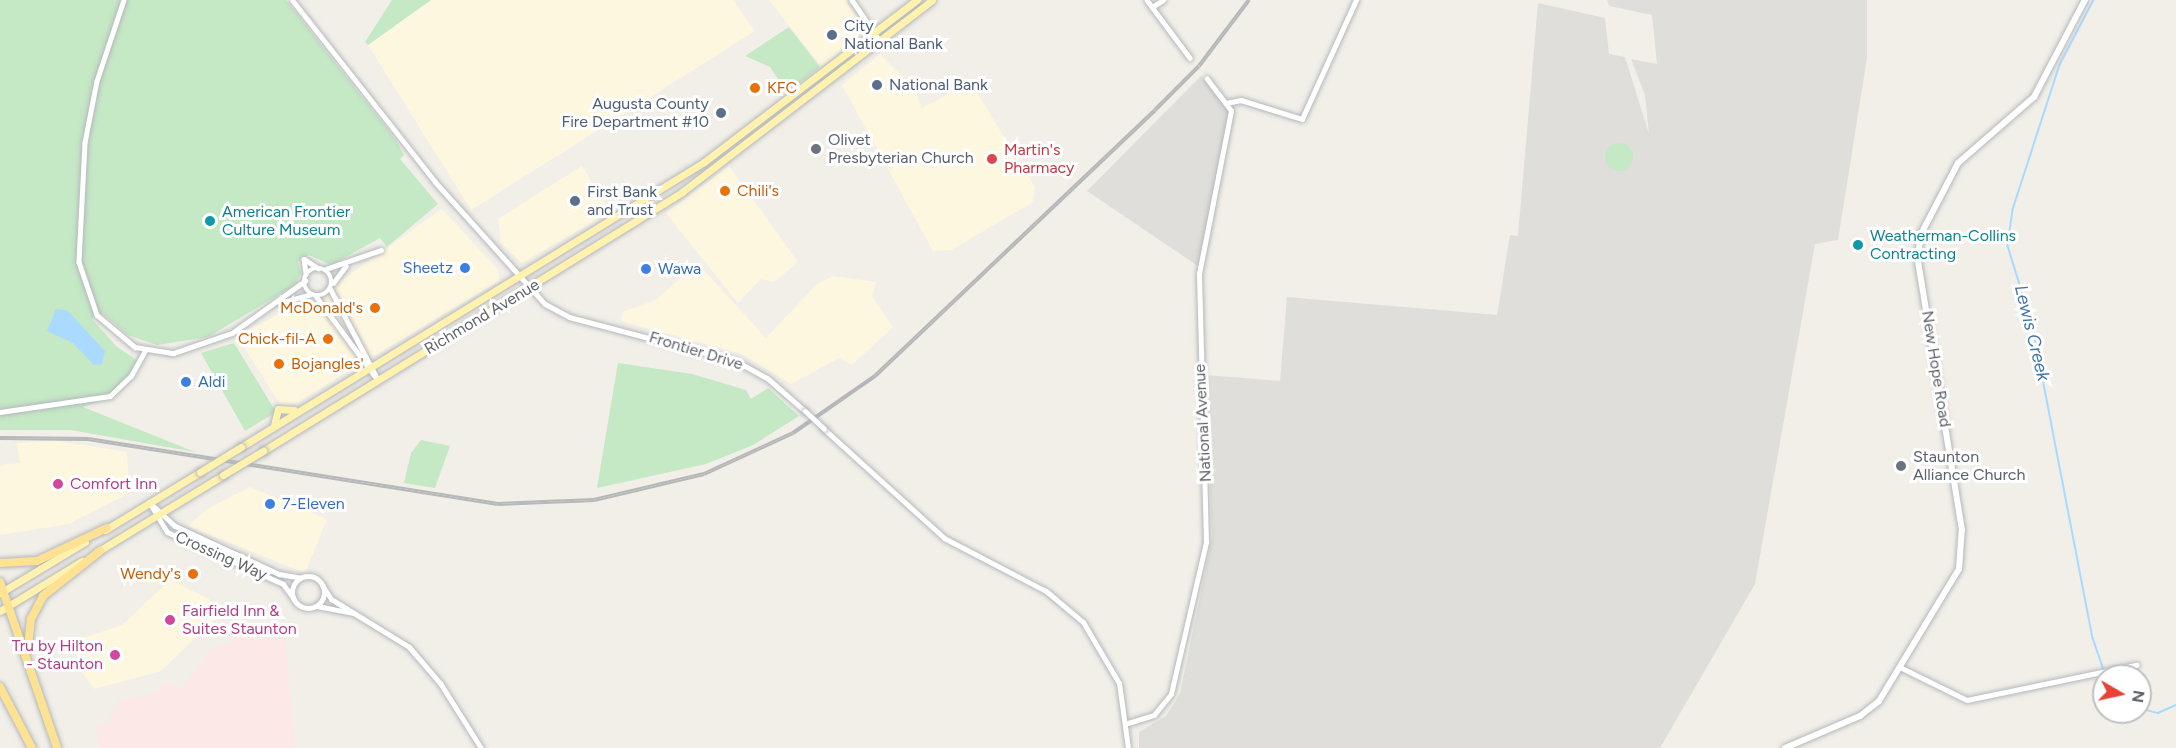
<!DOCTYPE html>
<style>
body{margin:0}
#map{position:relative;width:2176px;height:748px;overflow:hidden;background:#f1efe8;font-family:Figtree,sans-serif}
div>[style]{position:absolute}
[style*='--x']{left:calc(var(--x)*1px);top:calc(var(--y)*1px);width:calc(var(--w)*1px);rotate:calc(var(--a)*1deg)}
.commercial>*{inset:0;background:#fef7e0}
.industrial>*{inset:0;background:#e0deda}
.medical>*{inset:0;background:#fce8e6}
.green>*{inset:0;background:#c5e8c5}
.round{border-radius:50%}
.water>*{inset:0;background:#aadaff}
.stream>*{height:1.5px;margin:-0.75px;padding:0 0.75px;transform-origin:0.75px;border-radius:0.75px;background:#aadaff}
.roads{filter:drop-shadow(0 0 2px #b5b8bc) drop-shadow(0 0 2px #b5b8bc)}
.minor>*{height:4.5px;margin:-2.25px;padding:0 2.25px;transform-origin:2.25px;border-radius:2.25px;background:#fff}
.minor>.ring{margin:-2.25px;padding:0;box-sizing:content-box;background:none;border:4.5px solid #fff;border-radius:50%}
.tertiary>*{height:5px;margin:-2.5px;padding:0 2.5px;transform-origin:2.5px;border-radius:2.5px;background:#fff}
.tertiary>.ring{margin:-2.5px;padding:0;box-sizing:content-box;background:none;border:5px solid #fff;border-radius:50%}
.secondary>*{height:6px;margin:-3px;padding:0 3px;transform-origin:3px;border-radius:3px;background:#fff}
.primary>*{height:7px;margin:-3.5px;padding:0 3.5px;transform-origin:3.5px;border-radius:3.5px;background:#fff2af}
.motorway>*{height:8px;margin:-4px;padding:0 4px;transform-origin:4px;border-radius:4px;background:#fde293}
.rail>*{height:4px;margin-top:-2px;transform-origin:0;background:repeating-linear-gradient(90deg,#fff 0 4.5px,#b6b7b8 0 9px);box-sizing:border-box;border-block:2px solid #b6b7b8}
.bridges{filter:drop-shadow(0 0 2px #b5b8bc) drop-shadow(0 0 2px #b5b8bc)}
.tertiary-bridge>*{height:5px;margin:-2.5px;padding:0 2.5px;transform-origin:2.5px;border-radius:2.5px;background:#fff}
.primary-bridge>*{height:7px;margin:-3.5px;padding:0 3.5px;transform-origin:3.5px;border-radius:3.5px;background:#fff2af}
.dots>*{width:16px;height:16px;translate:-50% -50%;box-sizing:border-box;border:3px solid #fff;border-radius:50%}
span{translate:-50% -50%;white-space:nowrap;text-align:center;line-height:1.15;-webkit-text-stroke:6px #fff;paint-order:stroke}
.service-label{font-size:16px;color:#4e5e75}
.left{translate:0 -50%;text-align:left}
.right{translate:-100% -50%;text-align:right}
.food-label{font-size:16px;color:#c56008}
.worship-label{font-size:16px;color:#5b616d}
.health-label{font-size:16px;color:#be3a42}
.culture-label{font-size:16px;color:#0d838f}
.shop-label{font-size:16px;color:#366cbe}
.street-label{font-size:16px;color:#5f6368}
.hotel-label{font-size:16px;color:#b23c85}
.water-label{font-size:18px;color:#4174aa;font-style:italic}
.north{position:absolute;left:2092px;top:664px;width:60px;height:60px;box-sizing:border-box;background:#fff;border:2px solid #bfc1c3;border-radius:50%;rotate:99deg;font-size:16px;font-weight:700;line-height:24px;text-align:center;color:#5f6368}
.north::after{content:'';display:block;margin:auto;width:21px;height:27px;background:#ea4335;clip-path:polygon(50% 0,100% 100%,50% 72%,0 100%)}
</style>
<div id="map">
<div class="commercial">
<div style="clip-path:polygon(431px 0,733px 0,755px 31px,471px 210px,368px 45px)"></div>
<div style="clip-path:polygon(769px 0,845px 0,867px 30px,822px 67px)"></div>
<div style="clip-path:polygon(880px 54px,913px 87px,922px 108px,971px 83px,1035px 187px,1033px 202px,951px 250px,933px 251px,842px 85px)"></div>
<div style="clip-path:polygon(582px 166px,610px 212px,522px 263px,501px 243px,498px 219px)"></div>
<div style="clip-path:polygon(729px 166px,798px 262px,774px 282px,761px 279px,738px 303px,666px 213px)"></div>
<div style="clip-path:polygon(442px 209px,499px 271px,499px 281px,284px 410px,237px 336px,342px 280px)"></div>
<div style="clip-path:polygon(697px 263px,766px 338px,817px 284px,833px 276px,876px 282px,872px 297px,893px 327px,852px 365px,839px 358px,791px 384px,742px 354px,621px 321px,623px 312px,656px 300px)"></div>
<div style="clip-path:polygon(57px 441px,127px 452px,129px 493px,69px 524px,0 535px,0 465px,20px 463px,17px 443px)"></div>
<div style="clip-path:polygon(250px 487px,327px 519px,305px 573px,188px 526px,207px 509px)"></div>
<div style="clip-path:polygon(170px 580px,209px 599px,220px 614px,161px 671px,95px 689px,80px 670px,74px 641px,122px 625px)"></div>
</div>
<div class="industrial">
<div style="clip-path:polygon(1607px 0,1867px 0,1867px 58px,1838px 240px,1815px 244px,1755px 584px,1660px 748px,1139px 748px,1139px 732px,1166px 716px,1180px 694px,1212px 538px,1206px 375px,1280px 381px,1287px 297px,1497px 315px,1510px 235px,1518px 236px,1538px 3px,1605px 18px,1609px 54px,1625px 57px,1649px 134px,1645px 95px,1631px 59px,1657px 64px,1652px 15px,1609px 6px)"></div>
<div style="clip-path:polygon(1201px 76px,1230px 111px,1198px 266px,1087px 191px)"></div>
</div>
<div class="medical">
<div style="clip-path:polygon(249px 633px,285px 635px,295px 748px,100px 748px,95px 725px,108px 722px,117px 701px,154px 693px,170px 681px,180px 690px,212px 649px)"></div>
</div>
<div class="green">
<div style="clip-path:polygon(0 0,286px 0,396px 140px,404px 155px,400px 159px,438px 204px,387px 247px,380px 238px,331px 265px,309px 255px,298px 262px,301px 273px,295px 285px,208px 337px,157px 345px,128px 335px,102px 313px,92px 319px,116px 346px,142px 364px,116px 395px,83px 407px,195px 452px,71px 430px,0 430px)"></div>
<div style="clip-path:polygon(392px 0,431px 0,368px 45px,365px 42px)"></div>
<div style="clip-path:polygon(789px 27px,820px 67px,787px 93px,770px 67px,745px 56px)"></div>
<div class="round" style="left:1605px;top:143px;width:28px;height:28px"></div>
<div style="clip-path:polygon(234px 343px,276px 412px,245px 431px,201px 353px)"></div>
<div style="clip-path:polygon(618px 363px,692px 374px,746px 390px,751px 399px,768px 388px,799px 416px,753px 445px,706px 464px,597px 488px)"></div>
<div style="clip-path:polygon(421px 440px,450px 446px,435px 488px,404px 483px,411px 453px)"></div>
</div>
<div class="water">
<div style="clip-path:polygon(56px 309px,67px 310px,105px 351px,102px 364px,94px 365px,73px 343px,47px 331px)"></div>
</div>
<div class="stream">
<div style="--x:2094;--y:0;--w:73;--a:117.6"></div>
<div style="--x:2060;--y:65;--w:152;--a:108"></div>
<div style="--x:2013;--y:210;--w:36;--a:98"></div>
<div style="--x:2008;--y:246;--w:85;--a:72.8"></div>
<div style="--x:2033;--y:327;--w:317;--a:79.1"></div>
<div style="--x:2093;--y:638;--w:40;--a:71.1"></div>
<div style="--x:2140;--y:708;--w:19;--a:16"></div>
<div style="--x:2158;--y:713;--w:20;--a:-24"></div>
</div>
<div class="roads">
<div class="minor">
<div style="--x:124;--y:0;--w:85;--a:108.4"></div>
<div style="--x:97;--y:81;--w:63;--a:101"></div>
<div style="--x:85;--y:143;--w:119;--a:92.9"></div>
<div style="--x:79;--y:262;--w:56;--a:71.2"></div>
<div style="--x:97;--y:315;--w:50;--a:40.1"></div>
<div style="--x:135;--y:347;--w:39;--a:9"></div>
<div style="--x:174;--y:353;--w:61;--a:-19"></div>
<div style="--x:232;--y:333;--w:90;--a:-35.5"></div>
<div style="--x:852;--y:0;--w:50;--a:55.7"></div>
<div style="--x:1147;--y:0;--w:72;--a:53.4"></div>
<div style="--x:1152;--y:7;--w:13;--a:-32"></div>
<div style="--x:1226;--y:103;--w:15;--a:-11"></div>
<div style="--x:1241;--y:100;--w:64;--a:17.3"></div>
<div style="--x:1302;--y:119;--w:131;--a:-65.6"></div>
<div style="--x:304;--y:259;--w:15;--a:82"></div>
<div style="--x:304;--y:259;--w:17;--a:33"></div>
<div class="ring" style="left:304px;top:268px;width:23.5px;height:23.5px"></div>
<div style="--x:326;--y:269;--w:58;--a:-19.1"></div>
<div style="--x:333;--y:283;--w:21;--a:-53"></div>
<div style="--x:330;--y:288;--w:104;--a:62.4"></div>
<div style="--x:316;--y:296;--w:104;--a:53.6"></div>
<div style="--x:280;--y:303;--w:32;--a:-16"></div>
<div style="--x:0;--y:412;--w:111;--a:-8.3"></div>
<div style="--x:110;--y:396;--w:29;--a:-44"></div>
<div style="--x:131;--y:376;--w:29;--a:-61"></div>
<div style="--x:1902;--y:668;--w:72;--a:26.2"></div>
<div style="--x:1967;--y:700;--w:173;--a:-11.7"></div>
<div style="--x:1128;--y:723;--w:27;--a:-17"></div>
<div style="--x:1154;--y:715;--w:27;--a:-51"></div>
<div style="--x:1171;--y:694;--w:156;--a:-77"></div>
<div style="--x:1206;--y:542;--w:268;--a:-91.5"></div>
<div style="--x:1199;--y:274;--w:166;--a:-78.9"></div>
<div style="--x:1231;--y:111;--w:40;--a:-127"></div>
</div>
<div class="tertiary">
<div style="--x:292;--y:0;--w:231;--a:51.8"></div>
<div style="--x:435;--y:182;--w:164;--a:48"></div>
<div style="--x:545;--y:304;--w:27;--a:28"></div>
<div style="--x:569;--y:317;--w:173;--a:14.8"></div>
<div style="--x:736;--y:361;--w:35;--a:29"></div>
<div style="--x:767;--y:378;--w:50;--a:41"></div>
<div style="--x:824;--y:429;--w:162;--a:42.2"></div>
<div style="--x:944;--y:538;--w:115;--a:27.5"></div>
<div style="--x:1046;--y:591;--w:48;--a:40"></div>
<div style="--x:1083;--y:622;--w:71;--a:59.5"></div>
<div style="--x:1119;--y:683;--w:66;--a:82.1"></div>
<div style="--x:149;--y:502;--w:35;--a:59"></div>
<div style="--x:167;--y:532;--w:127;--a:24.1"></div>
<div style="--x:283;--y:584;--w:19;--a:54"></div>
<div style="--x:149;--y:502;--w:35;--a:43"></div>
<div style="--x:175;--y:526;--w:115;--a:24.8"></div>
<div style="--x:279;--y:574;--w:22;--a:10"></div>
<div style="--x:200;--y:547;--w:43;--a:12.1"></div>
<div style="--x:238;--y:565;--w:22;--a:3"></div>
<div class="ring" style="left:292px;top:576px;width:27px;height:27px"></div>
<div style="--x:322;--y:585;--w:17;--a:57"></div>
<div style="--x:331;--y:599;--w:92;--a:31.6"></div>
<div style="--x:409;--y:647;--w:48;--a:49.3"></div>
<div style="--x:440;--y:683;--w:77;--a:57.8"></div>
<div style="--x:317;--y:606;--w:36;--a:11"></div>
</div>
<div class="secondary">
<div style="--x:1785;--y:748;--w:82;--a:-23.1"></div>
<div style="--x:1860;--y:716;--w:24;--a:-38"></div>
<div style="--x:1879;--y:701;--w:154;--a:-58.8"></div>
<div style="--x:1959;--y:569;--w:39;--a:-86"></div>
<div style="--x:1962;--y:530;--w:273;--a:-99.3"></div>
<div style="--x:1918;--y:261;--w:25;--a:-85"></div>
<div style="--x:1920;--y:236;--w:82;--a:-62.5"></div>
<div style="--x:1958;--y:163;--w:101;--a:-41"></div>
<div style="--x:2034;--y:97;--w:110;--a:-62.3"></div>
</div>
<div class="primary">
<div style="--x:274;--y:425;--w:16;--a:-76"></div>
<div style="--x:278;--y:409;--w:16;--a:4"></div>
<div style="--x:241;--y:447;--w:544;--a:-31.61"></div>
<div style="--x:704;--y:162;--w:268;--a:-37.3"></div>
<div style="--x:263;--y:451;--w:493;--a:-31.7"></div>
<div style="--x:682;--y:192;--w:315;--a:-37.5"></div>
<div style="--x:105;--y:530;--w:111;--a:-31.4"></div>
<div style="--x:97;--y:552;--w:148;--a:-31.4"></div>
<div style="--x:0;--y:593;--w:99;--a:-31"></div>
<div style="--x:0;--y:611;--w:96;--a:-31.4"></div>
</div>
<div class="motorway">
<div style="--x:0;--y:563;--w:37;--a:-3"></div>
<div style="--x:37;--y:561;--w:77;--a:-25.2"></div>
<div style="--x:0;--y:582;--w:176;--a:71"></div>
<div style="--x:28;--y:647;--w:28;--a:-84"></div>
<div style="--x:31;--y:619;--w:26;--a:-62"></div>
<div style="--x:43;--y:596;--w:73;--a:-38.3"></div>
<div style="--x:0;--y:687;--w:69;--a:62.3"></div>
</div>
</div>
<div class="rail">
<div style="--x:0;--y:438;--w:88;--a:0.7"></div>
<div style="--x:88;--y:439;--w:415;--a:9"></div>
<div style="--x:498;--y:504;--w:96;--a:-2.4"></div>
<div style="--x:594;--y:500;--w:113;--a:-13.3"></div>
<div style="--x:704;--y:474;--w:98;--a:-24.7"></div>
<div style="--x:793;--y:433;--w:100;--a:-34.8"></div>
<div style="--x:875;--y:376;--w:386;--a:-43.5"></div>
<div style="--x:1155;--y:110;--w:62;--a:-45"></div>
<div style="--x:1199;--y:66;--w:83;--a:-52.9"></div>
</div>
<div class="bridges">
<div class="tertiary-bridge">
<div style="--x:805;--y:411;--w:26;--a:43"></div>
</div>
<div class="primary-bridge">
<div style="--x:200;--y:472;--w:48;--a:-31.4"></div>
<div style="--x:223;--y:475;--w:47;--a:-31"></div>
</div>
</div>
<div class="dots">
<div style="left:832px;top:35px;background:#5c6f8a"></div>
<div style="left:877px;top:85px;background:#5c6f8a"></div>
<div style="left:755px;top:88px;background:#e8710a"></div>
<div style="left:721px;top:113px;background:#5c6f8a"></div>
<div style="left:816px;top:149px;background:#6b7280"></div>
<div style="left:992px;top:159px;background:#e0444e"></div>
<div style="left:725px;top:191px;background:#e8710a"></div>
<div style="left:575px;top:201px;background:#5c6f8a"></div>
<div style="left:210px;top:221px;background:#0f9aa8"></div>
<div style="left:1858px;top:245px;background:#0f9aa8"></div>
<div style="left:465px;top:268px;background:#3f7fe0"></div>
<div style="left:646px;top:269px;background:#3f7fe0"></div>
<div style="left:375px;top:308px;background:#e8710a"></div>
<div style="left:328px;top:339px;background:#e8710a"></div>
<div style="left:279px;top:364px;background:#e8710a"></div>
<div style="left:186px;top:382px;background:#3f7fe0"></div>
<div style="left:1901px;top:466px;background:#6b7280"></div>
<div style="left:58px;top:484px;background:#d1479c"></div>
<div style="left:270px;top:504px;background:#3f7fe0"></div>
<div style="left:193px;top:574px;background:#e8710a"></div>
<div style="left:170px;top:620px;background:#d1479c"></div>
<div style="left:115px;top:655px;background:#d1479c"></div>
</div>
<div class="service-label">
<span class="left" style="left:844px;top:35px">City<br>National Bank</span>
<span class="left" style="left:889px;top:85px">National Bank</span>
<span class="right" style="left:709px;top:113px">Augusta County<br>Fire Department #10</span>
<span class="left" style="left:587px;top:201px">First Bank<br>and Trust</span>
</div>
<div class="food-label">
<span class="left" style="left:767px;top:88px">KFC</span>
<span class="left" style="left:737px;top:191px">Chili's</span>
<span class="right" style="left:363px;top:308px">McDonald's</span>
<span class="right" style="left:316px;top:339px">Chick-fil-A</span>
<span class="left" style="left:291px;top:364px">Bojangles'</span>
<span class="right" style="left:181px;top:574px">Wendy's</span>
</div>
<div class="worship-label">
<span class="left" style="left:828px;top:149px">Olivet<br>Presbyterian Church</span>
<span class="left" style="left:1913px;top:466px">Staunton<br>Alliance Church</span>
</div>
<div class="health-label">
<span class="left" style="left:1004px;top:159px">Martin's<br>Pharmacy</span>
</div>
<div class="culture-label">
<span class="left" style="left:222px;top:221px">American Frontier<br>Culture Museum</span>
<span class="left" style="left:1870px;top:245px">Weatherman-Collins<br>Contracting</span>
</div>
<div class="shop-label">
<span class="right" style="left:453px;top:268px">Sheetz</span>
<span class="left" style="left:658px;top:269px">Wawa</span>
<span class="left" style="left:198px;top:382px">Aldi</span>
<span class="left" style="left:282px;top:504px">7-Eleven</span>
</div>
<div class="street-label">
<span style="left:482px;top:317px;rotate:-31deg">Richmond Avenue</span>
<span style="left:696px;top:351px;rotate:17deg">Frontier Drive</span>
<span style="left:1936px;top:369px;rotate:81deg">New Hope Road</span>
<span style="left:1203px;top:423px;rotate:-93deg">National Avenue</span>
<span style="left:221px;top:556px;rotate:24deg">Crossing Way</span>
</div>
<div class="hotel-label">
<span class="left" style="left:70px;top:484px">Comfort Inn</span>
<span class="left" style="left:182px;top:620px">Fairfield Inn &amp;<br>Suites Staunton</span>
<span class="right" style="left:103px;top:655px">Tru by Hilton<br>- Staunton</span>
</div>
<div class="water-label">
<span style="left:2032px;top:333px;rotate:76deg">Lewis Creek</span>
</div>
<div class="north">N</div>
</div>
